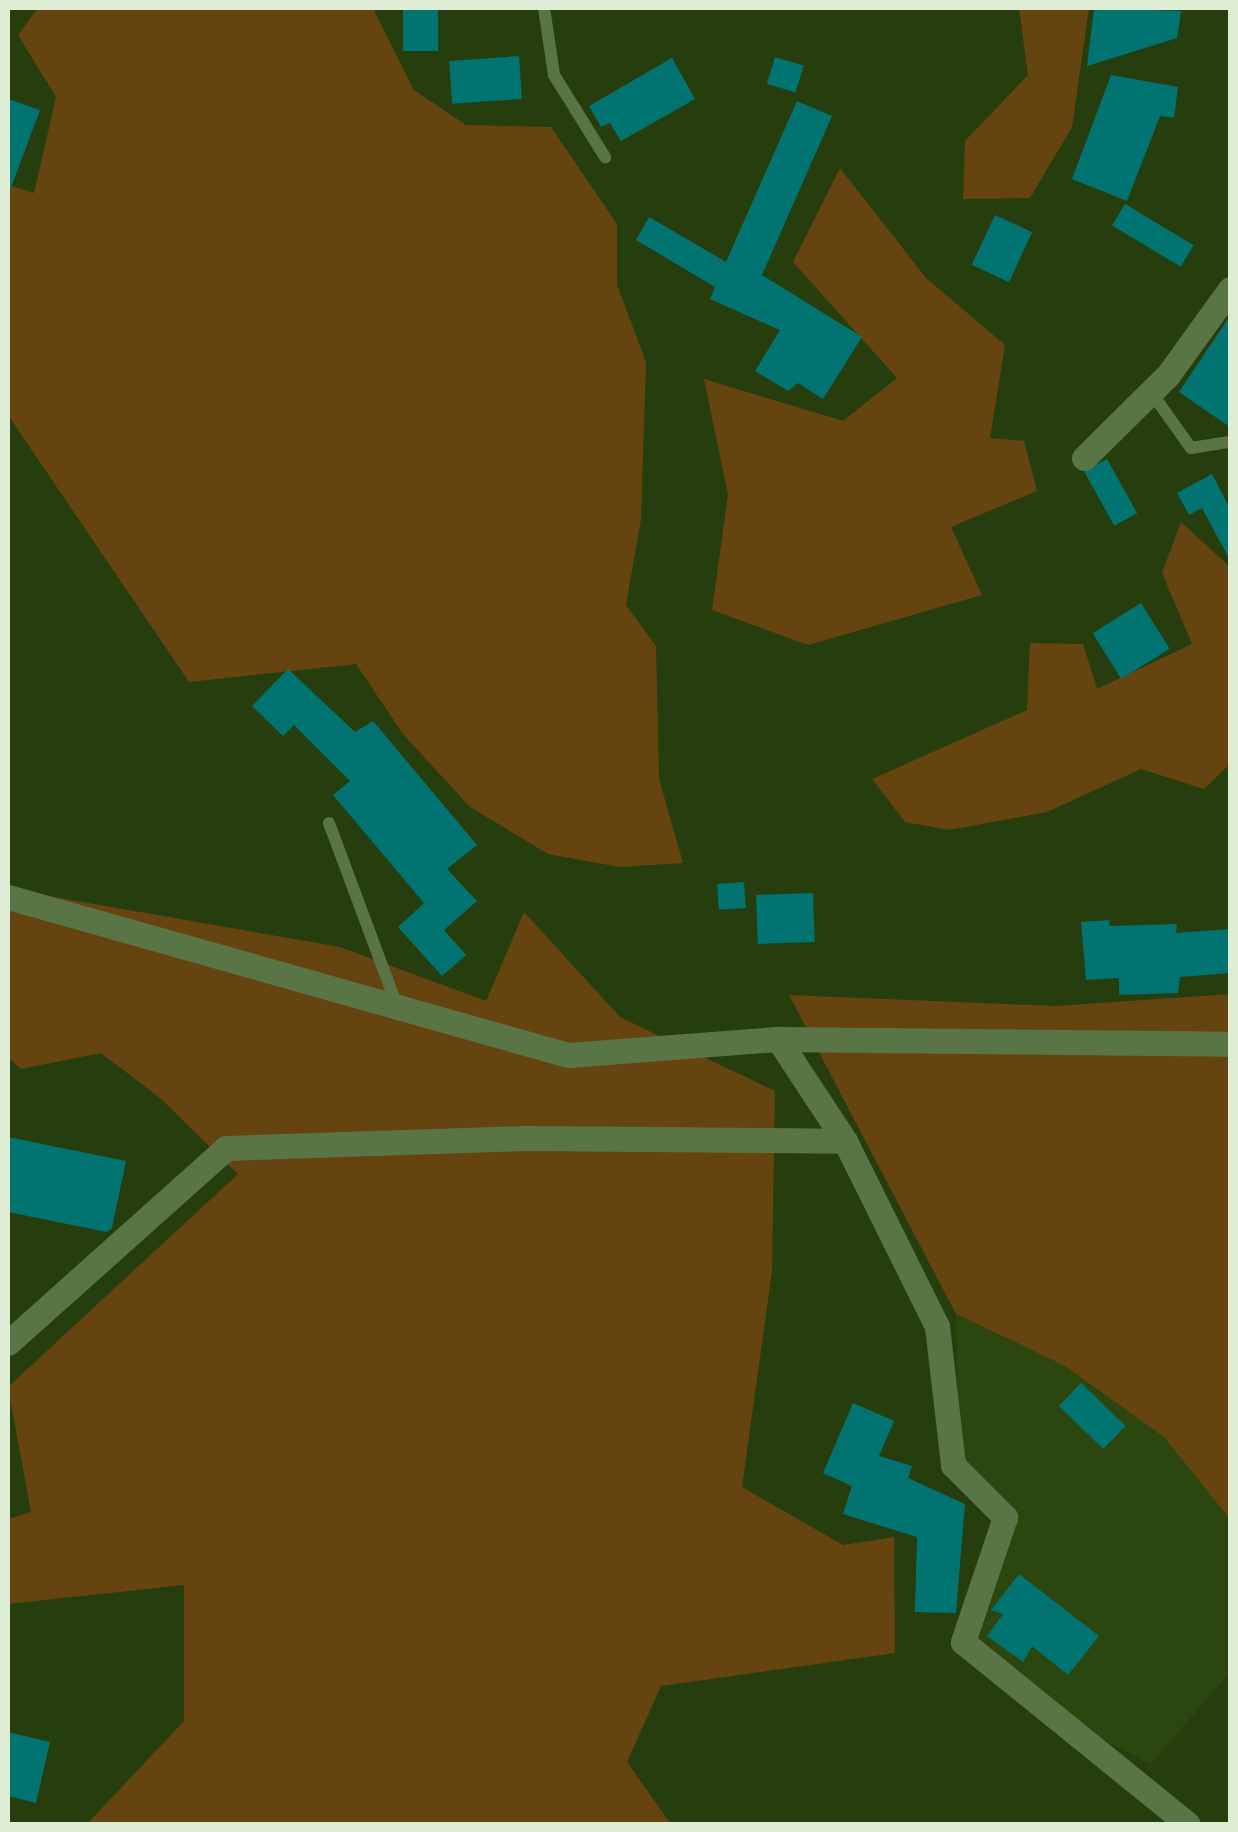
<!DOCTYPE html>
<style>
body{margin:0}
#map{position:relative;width:1238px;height:1832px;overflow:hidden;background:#263e0e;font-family:"Asap Condensed",sans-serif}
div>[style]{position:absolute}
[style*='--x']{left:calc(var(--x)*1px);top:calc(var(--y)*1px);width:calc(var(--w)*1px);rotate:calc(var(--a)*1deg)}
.built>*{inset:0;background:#2b460e}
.green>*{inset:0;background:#664410}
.building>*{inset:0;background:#017472;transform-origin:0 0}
.service>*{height:12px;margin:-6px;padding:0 6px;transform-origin:6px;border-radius:6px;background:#5a7545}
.minor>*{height:25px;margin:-12.5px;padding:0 12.5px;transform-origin:12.5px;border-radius:12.5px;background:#5a7545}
span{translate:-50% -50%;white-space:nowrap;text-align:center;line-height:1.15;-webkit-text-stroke:8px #1c3403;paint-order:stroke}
.frame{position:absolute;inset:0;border:10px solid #deedd3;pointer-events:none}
</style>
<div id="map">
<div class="built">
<div style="clip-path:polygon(956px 1314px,1065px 1366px,1164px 1437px,1230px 1519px,1230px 1672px,1151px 1764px,1095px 1736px,973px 1640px,1013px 1507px,959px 1455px)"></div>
</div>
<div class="green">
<div style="clip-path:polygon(38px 8px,373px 8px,414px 90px,466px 125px,551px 127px,617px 224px,617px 285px,646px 362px,641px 519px,626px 605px,656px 646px,659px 779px,683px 863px,620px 867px,548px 854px,470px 807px,403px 734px,356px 664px,189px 682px,8px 415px,8px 185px,34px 193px,56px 97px,18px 35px)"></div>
<div style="clip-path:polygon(1019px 8px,1089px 8px,1072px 127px,1030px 198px,963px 199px,965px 141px,1028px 75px)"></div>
<div style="clip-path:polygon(840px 168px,926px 278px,1005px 345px,990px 438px,1024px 441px,1037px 491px,951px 527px,982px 595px,808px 645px,712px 610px,728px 495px,704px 379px,843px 421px,897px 378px,793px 262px)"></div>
<div style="clip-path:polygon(1181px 522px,1230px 567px,1230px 764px,1204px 789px,1141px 769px,1047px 812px,949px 830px,905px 822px,872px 779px,1027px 710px,1030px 643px,1083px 644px,1097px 689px,1192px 644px,1162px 573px)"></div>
<div style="clip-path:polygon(8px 889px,340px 947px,486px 1001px,524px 912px,620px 1017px,775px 1091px,772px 1271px,742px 1487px,843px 1545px,894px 1537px,895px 1653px,661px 1686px,627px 1762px,671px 1824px,87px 1824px,184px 1721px,184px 1585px,8px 1604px,8px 1519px,31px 1512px,8px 1387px,238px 1174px,160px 1098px,101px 1053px,21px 1069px,8px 1057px)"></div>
<div style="clip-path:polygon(1230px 994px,1230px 1519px,1164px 1437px,1065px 1366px,956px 1314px,789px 995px,1056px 1006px)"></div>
</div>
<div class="building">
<div style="left:403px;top:8px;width:35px;height:43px"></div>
<div style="clip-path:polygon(1094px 8px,1181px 11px,1177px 38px,1087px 66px)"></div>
<div style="left:519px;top:56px;width:43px;height:70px;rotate:86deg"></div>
<div style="left:775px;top:57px;width:30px;height:28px;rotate:17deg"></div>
<div style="clip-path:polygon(672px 58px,695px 99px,621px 141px,610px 123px,601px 127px,589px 106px)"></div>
<div style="clip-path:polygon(1111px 75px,1178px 87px,1174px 118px,1160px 116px,1127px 201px,1072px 179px)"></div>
<div style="clip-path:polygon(8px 99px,40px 110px,10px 190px,8px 190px)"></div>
<div style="clip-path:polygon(797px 101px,832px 116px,762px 275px,862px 337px,823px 399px,798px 383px,788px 391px,755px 371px,780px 330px,710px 299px,715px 287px,636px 240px,649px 217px,726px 262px)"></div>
<div style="left:1125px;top:204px;width:80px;height:25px;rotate:31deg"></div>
<div style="left:995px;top:215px;width:41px;height:55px;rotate:25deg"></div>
<div style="clip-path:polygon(1230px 316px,1230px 427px,1179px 392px)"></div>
<div style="left:1107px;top:459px;width:62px;height:26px;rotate:61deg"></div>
<div style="clip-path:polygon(1212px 474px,1230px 509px,1230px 560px,1202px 508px,1189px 515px,1177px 493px)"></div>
<div style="left:1141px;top:603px;width:54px;height:57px;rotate:58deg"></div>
<div style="clip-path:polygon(288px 669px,355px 732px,373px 721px,477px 845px,447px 869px,477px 901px,444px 930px,466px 955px,442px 976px,398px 927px,424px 903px,333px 795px,350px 781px,294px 725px,283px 736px,252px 706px)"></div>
<div style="left:744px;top:882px;width:26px;height:27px;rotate:86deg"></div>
<div style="left:813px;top:893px;width:49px;height:57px;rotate:88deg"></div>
<div style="clip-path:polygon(1109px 920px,1110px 926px,1177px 924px,1176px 933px,1230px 929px,1230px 973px,1180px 977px,1178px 993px,1119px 995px,1119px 978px,1086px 980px,1081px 922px)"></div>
<div style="clip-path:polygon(8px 1137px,126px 1161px,112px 1228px,107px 1232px,8px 1212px)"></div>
<div style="left:1081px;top:1383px;width:62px;height:32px;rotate:44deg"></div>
<div style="clip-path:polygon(853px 1403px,894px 1421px,879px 1456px,912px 1466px,908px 1478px,965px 1504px,956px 1613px,915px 1612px,917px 1537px,843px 1514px,852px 1486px,823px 1473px)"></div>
<div style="clip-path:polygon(1019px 1574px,1099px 1636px,1068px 1675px,1032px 1646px,1023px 1662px,987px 1636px,1003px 1614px,991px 1610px)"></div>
<div style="clip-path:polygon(8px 1732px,50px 1742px,36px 1803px,8px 1796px)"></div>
</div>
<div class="service">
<div style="--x:544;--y:8;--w:68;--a:81.5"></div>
<div style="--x:554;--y:75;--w:97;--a:58.1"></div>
<div style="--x:1151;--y:392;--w:69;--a:54.5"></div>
<div style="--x:1191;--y:448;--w:39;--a:-9"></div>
<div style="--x:329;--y:823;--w:195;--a:69.6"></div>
</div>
<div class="minor">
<div style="--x:1084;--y:458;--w:118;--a:-44.7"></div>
<div style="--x:1168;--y:375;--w:106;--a:-54.2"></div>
<div style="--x:8;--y:897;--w:582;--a:15.76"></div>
<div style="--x:568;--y:1055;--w:211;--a:-4.4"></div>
<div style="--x:778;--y:1039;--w:452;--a:0.6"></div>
<div style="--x:778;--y:1039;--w:122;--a:56.7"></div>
<div style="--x:845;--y:1141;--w:207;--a:63.6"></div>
<div style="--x:937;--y:1326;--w:140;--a:83.4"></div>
<div style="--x:953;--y:1465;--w:74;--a:45"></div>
<div style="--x:1005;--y:1517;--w:132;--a:108.6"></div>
<div style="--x:963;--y:1642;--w:289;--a:39"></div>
<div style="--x:8;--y:1343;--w:292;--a:-41.8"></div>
<div style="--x:226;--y:1148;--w:298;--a:-1.9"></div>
<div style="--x:524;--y:1138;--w:321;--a:0.5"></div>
</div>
<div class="frame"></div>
</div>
